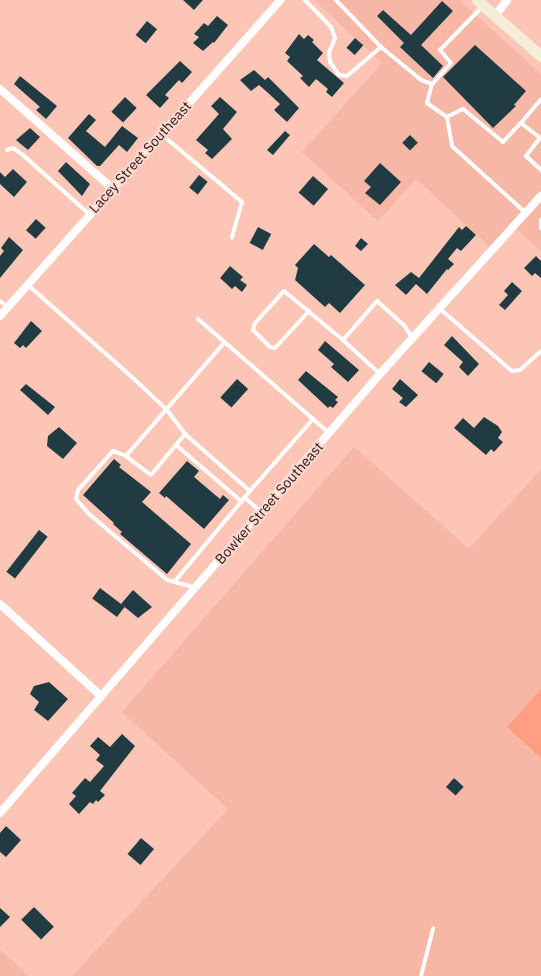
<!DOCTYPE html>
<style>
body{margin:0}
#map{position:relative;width:541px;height:976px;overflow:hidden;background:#fdc5b6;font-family:"IBM Plex Sans",sans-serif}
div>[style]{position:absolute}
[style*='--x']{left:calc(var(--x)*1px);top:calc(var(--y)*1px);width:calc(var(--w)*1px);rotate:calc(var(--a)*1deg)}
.built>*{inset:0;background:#f6b7a6}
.green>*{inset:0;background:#ff9e83}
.building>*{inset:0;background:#213b42;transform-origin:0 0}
.service>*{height:4px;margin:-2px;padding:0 2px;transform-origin:2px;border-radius:2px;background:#fff}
.minor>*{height:8px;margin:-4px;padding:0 4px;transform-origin:4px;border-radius:4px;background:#fff}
.secondary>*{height:11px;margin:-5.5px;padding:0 5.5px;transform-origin:5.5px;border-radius:5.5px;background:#f4eed9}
span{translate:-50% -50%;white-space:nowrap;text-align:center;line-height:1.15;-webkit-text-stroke:4px #fbd9cf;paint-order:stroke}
.street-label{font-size:14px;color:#2b1712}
</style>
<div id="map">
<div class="built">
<div style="clip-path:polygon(314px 0,459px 0,541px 74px,541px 251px,514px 227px,493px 250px,416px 179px,378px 221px,302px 152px,382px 63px)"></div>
<div style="clip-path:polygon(354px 447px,469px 549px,541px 469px,541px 976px,72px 976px,228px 809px,122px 712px)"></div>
<div style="clip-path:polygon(0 950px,29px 976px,0 976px)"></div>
</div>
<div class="green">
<div style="clip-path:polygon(541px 689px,541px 758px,507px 727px)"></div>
</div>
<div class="building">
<div style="clip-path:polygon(183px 0,203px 0,194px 10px)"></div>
<div style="clip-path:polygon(442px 1px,453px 11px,421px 45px,443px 66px,433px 78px,400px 47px,404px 43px,377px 16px,383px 10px,411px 35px)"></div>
<div style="clip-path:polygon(217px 16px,228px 25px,214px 43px,213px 42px,203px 51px,193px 43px,199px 37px,194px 34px,204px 23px,208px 26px)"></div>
<div style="left:147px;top:21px;width:13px;height:18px;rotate:39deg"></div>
<div style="clip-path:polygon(299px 34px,304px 39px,308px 35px,314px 40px,312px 42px,323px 53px,317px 60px,344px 83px,332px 97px,326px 92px,328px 89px,316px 79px,309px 87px,300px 78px,303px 76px,287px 61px,290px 57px,285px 53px)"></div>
<div style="left:355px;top:38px;width:11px;height:13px;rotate:41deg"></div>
<div style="clip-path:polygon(475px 45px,526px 91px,514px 105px,516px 106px,493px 128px,443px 77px)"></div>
<div style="clip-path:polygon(180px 61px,192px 72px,182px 83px,179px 80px,165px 95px,169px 98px,160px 108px,146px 95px)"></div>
<div style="clip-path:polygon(254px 70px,265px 80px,268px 77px,299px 108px,287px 122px,274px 110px,280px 104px,267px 92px,259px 85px,251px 91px,240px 80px)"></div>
<div style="clip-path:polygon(20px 76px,57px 106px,46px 119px,36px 110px,40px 107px,14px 84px)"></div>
<div style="left:125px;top:97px;width:16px;height:20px;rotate:43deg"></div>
<div style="clip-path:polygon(220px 97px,237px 112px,223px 129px,232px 139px,212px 159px,205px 153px,208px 150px,196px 140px,219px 114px,211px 106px)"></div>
<div style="clip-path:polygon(89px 114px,96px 120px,86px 131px,105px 147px,122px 126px,138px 138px,127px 152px,119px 145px,100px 166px,97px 166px,68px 138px)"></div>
<div style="clip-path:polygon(30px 128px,40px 137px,28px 150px,16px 140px)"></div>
<div style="clip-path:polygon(285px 131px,290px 135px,273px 155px,267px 150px)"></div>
<div style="left:410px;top:135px;width:11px;height:11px;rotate:45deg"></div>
<div style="clip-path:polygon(66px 162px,90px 184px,82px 196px,58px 171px)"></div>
<div style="clip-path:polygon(380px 163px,401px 182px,380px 205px,365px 193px,371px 187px,364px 181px)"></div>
<div style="clip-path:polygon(13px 169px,27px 182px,14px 197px,0 184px,0 172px,5px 177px)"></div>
<div style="left:199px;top:175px;width:11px;height:16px;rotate:38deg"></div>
<div style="left:313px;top:176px;width:20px;height:22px;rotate:41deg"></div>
<div style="left:36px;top:219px;width:13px;height:15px;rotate:42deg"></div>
<div style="clip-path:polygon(466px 226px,476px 235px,461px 251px,457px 248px,448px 259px,454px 264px,448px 270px,447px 269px,427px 294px,416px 284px,406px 295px,395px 285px,411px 272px,419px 278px,459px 227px,462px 230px)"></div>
<div style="left:258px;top:227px;width:15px;height:18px;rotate:28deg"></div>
<div style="clip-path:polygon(9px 237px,23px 250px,0 278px,0 256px,4px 251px,1px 248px)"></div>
<div style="clip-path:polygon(361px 238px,368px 244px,361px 251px,355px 246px)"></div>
<div style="clip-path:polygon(314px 244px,329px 257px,331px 255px,365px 285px,340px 313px,329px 303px,325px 307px,295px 280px,298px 268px,295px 265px)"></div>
<div style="clip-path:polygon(536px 256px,541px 261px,541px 278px,535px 273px,532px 276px,524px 268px)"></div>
<div style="clip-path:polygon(230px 266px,243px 277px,240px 280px,247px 285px,242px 292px,235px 286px,232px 289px,220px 278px)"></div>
<div style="clip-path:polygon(512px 282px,522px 291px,505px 310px,499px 305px,508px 295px,504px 291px)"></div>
<div style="clip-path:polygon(31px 321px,42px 331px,26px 348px,23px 345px,20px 348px,14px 343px)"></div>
<div style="clip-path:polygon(452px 336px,479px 364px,468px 376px,459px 367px,463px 362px,444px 345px)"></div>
<div style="clip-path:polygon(325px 341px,359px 370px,348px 382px,331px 367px,334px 364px,318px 350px)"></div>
<div style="left:429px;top:362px;width:19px;height:12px;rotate:39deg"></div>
<div style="clip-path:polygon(306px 371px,338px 397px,335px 400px,338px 402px,333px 408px,330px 406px,328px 408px,298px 380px)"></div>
<div style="left:237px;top:379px;width:15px;height:25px;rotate:42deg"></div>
<div style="clip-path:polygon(400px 379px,418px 395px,406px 407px,399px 402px,403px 398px,392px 389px)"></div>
<div style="clip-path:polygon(26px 384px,55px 407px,48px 415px,20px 390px)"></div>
<div style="clip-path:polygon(484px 417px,498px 426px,502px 432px,498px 438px,503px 442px,494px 452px,491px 449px,486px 455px,454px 428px,463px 418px,474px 428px)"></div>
<div style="clip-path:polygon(59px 427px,77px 443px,63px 459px,47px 446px,48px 436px)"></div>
<div style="clip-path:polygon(114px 459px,121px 465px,119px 467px,151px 492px,142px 502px,191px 544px,167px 574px,120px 534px,122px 532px,113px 524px,114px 523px,83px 495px)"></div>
<div style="clip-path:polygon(187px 461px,199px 471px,194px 477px,220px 499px,223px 495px,229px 500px,204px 529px,166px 496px,165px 498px,159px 493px)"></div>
<div style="left:39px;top:530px;width:11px;height:53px;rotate:38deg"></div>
<div style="left:100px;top:588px;width:31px;height:13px;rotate:37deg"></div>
<div style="clip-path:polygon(133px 590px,152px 607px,138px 618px,121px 604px)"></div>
<div style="clip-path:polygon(49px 682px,68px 699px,48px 721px,34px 710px,39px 702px,30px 694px,34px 686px)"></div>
<div style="clip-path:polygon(122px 734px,135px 746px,100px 791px,105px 795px,98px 802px,96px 800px,93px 804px,90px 802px,79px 814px,69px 804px,76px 796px,72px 793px,85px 778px,90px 782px,104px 766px,96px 760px,100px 755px,90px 746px,98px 737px,110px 747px)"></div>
<div style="left:454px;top:778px;width:13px;height:12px;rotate:42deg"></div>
<div style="clip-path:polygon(6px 826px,21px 840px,6px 857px,0 852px,0 833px)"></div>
<div style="left:141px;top:838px;width:17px;height:21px;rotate:40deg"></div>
<div style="left:34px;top:907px;width:28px;height:18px;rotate:45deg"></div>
<div style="clip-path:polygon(0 908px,10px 917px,0 927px)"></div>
</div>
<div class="service">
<div style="--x:305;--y:0;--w:37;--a:46"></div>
<div style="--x:331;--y:27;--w:12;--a:70"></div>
<div style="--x:335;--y:38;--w:16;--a:112"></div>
<div style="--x:329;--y:53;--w:9;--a:84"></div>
<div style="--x:330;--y:62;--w:16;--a:55"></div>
<div style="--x:339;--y:75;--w:8;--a:7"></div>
<div style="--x:347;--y:76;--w:45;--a:-40.5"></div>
<div style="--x:336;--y:0;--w:65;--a:46.2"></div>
<div style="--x:381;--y:47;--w:52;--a:39.5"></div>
<div style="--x:421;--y:80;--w:12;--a:20"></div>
<div style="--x:482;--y:7;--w:60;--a:134.3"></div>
<div style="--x:440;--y:50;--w:17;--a:50"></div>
<div style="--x:451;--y:63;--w:28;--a:132"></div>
<div style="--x:432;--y:84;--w:20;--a:105"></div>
<div style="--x:427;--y:103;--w:24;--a:35"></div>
<div style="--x:447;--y:117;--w:18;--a:-27"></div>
<div style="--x:463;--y:109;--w:52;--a:39.5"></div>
<div style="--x:503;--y:142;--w:26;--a:-47"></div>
<div style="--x:521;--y:123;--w:24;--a:38"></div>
<div style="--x:540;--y:138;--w:23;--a:128"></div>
<div style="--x:526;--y:156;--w:21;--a:43"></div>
<div style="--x:447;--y:117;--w:29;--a:80"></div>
<div style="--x:452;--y:146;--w:100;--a:42.2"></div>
<div style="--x:521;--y:123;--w:31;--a:-50"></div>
<div style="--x:161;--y:134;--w:106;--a:40"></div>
<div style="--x:242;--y:202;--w:37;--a:106"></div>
<div style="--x:7;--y:150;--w:6;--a:-18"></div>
<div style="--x:13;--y:148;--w:12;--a:35"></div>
<div style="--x:23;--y:155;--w:89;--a:41.8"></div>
<div style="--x:541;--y:220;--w:8;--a:90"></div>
<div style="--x:28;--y:285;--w:137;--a:41.5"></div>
<div style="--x:131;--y:376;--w:50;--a:43.4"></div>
<div style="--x:167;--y:410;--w:30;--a:53"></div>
<div style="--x:185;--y:434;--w:86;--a:41.2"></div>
<div style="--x:250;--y:491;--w:117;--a:129.8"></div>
<div style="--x:0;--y:301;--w:10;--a:37"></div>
<div style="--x:439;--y:308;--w:96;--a:40.8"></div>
<div style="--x:512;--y:371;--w:8;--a:-7"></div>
<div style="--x:520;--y:370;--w:28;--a:-42"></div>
<div style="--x:309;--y:311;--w:50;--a:132.6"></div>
<div style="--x:275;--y:348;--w:5;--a:-169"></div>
<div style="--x:270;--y:347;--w:24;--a:-135"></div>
<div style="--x:253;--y:330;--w:7;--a:-74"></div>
<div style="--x:255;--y:323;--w:43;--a:-47.8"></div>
<div style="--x:284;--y:291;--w:77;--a:39.7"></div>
<div style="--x:343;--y:340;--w:50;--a:42.6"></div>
<div style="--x:198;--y:319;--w:174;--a:41"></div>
<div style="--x:343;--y:340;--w:52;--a:-48.9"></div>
<div style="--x:377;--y:301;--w:36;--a:42"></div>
<div style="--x:404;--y:325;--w:15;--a:58"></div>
<div style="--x:185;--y:434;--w:53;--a:129.7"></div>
<div style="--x:151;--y:475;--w:31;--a:-143"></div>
<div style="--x:126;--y:456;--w:150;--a:-49.1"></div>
<div style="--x:176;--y:445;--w:87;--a:40.8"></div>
<div style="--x:126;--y:456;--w:14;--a:-159"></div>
<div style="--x:113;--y:451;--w:52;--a:131.9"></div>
<div style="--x:78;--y:490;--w:9;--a:103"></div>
<div style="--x:76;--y:499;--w:20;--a:49"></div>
<div style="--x:89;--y:514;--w:102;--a:40.2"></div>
<div style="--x:167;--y:580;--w:30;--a:15"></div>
<div style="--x:250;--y:491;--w:96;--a:-48.8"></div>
<div style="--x:244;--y:497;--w:23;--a:41"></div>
<div style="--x:421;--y:976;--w:49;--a:-75.7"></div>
</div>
<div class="minor">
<div style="--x:495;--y:16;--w:20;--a:-53"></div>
<div style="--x:0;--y:89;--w:149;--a:41.5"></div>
<div style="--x:0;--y:316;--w:423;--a:-48.4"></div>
<div style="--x:0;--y:604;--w:137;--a:42.3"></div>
<div style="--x:0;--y:813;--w:581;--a:-49.12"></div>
<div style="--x:380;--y:374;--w:240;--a:-47.9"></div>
</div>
<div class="secondary">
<div style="--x:477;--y:0;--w:85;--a:41.2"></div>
</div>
<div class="street-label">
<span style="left:140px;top:157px;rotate:-48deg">Lacey Street Southeast</span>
<span style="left:269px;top:503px;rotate:-49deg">Bowker Street Southeast</span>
</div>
</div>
